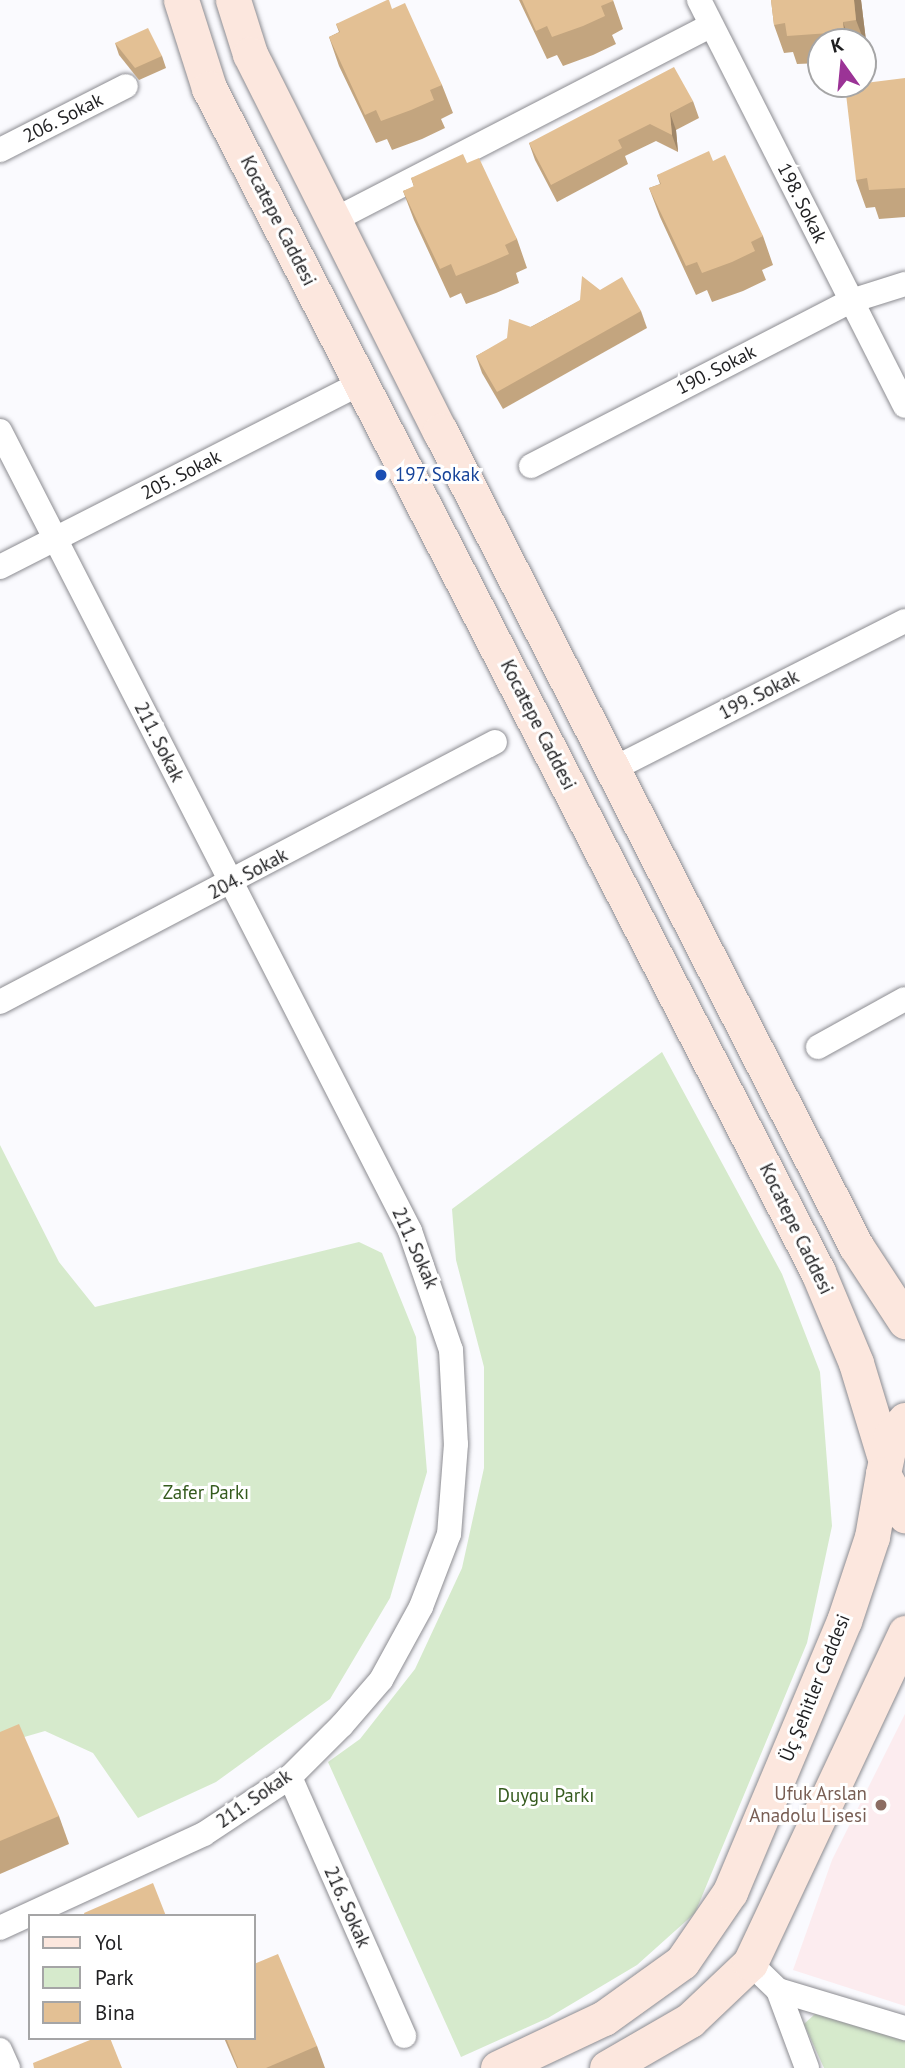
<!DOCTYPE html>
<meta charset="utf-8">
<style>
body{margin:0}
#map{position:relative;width:905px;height:2068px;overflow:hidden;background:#fafafe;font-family:"PT Sans",sans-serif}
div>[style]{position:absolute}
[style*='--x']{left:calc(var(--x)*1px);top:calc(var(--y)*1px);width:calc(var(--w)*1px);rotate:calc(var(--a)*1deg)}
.education>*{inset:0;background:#fcecef}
.green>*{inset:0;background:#d6eacc}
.roads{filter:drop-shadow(0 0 2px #8c8c91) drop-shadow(0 0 2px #8c8c91)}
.street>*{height:24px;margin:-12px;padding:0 12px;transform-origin:12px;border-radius:12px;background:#fff}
.secondary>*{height:35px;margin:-17.5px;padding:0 17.5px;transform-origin:17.5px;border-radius:17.5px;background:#fce7de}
.wall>*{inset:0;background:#c3a57f}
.shaded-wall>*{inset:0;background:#9f8668}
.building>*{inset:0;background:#e3c094}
.dots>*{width:19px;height:19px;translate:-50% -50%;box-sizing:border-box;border:4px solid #fff;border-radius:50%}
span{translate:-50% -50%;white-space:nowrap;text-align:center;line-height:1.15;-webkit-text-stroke:6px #fff;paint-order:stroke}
.street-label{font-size:19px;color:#1f1f21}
.transit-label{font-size:19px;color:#164399}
.left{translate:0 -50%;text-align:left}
.park-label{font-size:19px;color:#355b1e}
.education-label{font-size:19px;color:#785e54}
.right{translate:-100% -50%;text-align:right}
.legend{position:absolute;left:28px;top:1914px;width:228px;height:126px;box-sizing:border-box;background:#fff;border:2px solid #a5a5a6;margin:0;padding:9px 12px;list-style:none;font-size:21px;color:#1f1f21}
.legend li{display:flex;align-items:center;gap:14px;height:35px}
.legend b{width:35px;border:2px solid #a5a5a6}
.north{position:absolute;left:807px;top:28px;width:70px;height:70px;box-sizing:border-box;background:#fff;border:2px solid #a5a5a6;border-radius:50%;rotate:345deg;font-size:19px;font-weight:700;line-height:28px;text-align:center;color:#1f1f21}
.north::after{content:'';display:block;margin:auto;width:24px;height:32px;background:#9b3396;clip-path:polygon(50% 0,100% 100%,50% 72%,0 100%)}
</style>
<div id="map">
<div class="education">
<div style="clip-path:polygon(905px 1714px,905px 2006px,793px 1970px,832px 1860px)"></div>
</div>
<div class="green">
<div style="clip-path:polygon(662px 1052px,782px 1274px,820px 1372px,832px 1526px,807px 1643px,695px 1913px,637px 1965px,548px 2018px,461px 2057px,328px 1762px,360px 1739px,415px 1669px,462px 1568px,484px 1468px,484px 1367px,456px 1260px,452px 1209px)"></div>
<div style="clip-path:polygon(0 1145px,59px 1262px,95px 1307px,359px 1242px,382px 1253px,416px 1337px,427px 1472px,390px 1598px,330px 1699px,216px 1782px,138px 1818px,93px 1753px,45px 1731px,0 1744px)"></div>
<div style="clip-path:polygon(815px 2014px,905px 2041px,905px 2068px,824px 2068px,804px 2024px)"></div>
</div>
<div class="roads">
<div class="street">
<div style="--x:699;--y:0;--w:455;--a:63.1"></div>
<div style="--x:0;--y:150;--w:141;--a:-26.9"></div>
<div style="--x:334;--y:220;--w:424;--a:-27.3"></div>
<div style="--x:0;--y:431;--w:899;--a:62.86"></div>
<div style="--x:410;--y:1231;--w:126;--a:71"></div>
<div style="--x:451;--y:1350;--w:94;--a:87"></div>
<div style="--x:456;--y:1444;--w:90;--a:94.4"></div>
<div style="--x:449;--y:1534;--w:78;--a:111"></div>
<div style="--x:421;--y:1607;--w:83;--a:118.7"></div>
<div style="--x:381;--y:1680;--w:60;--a:130.9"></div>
<div style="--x:342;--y:1725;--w:74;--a:135"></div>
<div style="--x:290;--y:1777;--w:103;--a:146.5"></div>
<div style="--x:204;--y:1834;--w:225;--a:155.3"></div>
<div style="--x:531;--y:466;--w:360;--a:-27.3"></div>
<div style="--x:851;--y:301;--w:57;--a:-17.5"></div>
<div style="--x:0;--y:567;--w:405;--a:-27"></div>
<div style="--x:613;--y:769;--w:327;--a:-26.9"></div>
<div style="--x:0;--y:1002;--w:559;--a:-27.71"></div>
<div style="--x:818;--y:1047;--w:99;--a:-28.9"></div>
<div style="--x:290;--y:1777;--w:283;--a:66.2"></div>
<div style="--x:750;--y:1963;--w:39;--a:44"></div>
<div style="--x:778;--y:1990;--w:83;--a:69.6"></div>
<div style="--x:778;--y:1990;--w:133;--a:16.7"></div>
<div style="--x:0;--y:2050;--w:20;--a:66"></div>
</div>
<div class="secondary">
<div style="--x:181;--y:0;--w:92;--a:72.3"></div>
<div style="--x:209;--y:88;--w:1331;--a:62.78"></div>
<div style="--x:818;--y:1272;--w:99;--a:67.3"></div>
<div style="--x:856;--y:1363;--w:96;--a:73.1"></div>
<div style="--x:233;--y:0;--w:57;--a:72.5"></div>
<div style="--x:250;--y:54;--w:422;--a:63.3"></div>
<div style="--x:440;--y:431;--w:915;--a:62.96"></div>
<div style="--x:856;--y:1246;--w:90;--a:56.8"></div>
<div style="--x:905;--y:1420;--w:21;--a:131"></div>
<div style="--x:891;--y:1436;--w:39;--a:102"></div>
<div style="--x:883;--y:1474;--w:47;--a:61.8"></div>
<div style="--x:498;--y:2068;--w:117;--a:-25.3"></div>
<div style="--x:604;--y:2018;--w:96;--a:-35.7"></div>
<div style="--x:682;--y:1962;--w:85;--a:-55.6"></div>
<div style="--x:730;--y:1892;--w:294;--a:-67.2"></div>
<div style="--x:844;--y:1621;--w:89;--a:-71.6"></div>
<div style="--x:872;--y:1537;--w:64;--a:-80.1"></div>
<div style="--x:607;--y:2068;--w:96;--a:-30"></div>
<div style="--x:690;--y:2020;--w:83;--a:-43.5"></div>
<div style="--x:750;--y:1963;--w:365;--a:-64.8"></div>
</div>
</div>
<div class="wall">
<div style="clip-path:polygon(519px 0,613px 0,623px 29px,612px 35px,616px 44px,593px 55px,563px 66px,557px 55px,547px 59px)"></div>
<div style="clip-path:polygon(771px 0,861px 0,867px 49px,863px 49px,863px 42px,821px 42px,821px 63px,797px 64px,793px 52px,784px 53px,774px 25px)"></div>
<div style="clip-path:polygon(392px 9px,442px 85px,453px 113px,441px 119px,445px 128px,422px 139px,392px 150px,387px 139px,376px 143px,339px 66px,329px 37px,339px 32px,336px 24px)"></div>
<div style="clip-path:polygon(115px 43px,162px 56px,166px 68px,139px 80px,119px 55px)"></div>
<div style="clip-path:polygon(905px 78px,905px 217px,879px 219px,875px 207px,866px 208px,856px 180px)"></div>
<div style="clip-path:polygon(693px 101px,699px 118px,676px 130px,678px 152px,656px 141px,625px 156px,628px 164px,557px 202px,535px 160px,529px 143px)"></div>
<div style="clip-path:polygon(713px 161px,763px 236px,773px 265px,762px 270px,766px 280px,743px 291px,712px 302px,707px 290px,696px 295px,660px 217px,649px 188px,660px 184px,657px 175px)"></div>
<div style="clip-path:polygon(467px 163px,517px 239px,527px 268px,516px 273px,519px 283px,496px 293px,466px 304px,461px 293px,450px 298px,414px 220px,403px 191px,414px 187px,411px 178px)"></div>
<div style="clip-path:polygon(600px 290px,641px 311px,647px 328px,503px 409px,482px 373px,476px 356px)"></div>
<div style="clip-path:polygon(0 1732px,59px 1816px,69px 1844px,0 1874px)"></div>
<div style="clip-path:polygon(224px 2038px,254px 2038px,317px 2046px,325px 2068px,237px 2068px)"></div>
</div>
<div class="shaded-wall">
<div style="clip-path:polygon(854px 0,861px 0,867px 49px,856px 20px)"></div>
<div style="clip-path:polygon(843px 22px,850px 42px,848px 42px,844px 32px)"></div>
<div style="clip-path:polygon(670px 113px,676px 130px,678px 152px,672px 135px)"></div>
</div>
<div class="building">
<div style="clip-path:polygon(387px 0,389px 0,392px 9px,405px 3px,442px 85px,430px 90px,434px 100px,411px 110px,381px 121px,376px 110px,365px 115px,329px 37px,340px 32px,336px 24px)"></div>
<div style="clip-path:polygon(522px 0,613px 0,613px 1px,601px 6px,605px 16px,583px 26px,552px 37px,547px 26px,536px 31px)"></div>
<div style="clip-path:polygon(771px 0,854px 0,856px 20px,843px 22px,844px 32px,787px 36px,785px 23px,774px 25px)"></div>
<div style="clip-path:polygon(148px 28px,162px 56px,135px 68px,115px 43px)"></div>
<div style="clip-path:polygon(674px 67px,693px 101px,670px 113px,672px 135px,650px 124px,618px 140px,622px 148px,551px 185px,529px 143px)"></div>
<div style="clip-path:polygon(905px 78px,905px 188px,869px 190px,867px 178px,856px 180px,846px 94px,858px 93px,857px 84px)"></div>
<div style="clip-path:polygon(709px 151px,713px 161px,725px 155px,763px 236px,751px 242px,755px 251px,732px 262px,702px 273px,697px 262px,686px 266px,649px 188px,661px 184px,657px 175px)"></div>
<div style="clip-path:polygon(463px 154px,467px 163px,479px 158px,517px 239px,505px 245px,509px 254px,486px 264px,456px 276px,451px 264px,440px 269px,403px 191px,414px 186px,411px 178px)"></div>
<div style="clip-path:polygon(582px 276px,600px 290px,622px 277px,641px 311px,497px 392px,476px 356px,507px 338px,509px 319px,531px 327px,580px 300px)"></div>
<div style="clip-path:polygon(19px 1724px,59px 1816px,0 1841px,0 1732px)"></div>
<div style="clip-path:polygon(153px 1883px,166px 1916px,85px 1916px,84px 1913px)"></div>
<div style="clip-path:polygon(278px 1954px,317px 2046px,266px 2068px,238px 2068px,226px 2038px,254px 2038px,254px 1964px)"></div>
<div style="clip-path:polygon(95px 2038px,110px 2038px,122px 2068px,34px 2068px,33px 2063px)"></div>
</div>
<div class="dots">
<div style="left:381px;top:475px;background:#1a4fb4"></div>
<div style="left:881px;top:1805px;background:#8d6e63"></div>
</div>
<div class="street-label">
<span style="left:63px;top:118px;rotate:-27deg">206. Sokak</span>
<span style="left:802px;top:203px;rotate:63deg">198. Sokak</span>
<span style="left:278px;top:221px;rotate:63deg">Kocatepe Caddesi</span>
<span style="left:716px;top:370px;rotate:-27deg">190. Sokak</span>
<span style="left:181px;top:475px;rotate:-27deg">205. Sokak</span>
<span style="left:759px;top:695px;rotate:-27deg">199. Sokak</span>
<span style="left:538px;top:725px;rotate:63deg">Kocatepe Caddesi</span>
<span style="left:159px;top:742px;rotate:63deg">211. Sokak</span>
<span style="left:248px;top:874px;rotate:-28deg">204. Sokak</span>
<span style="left:796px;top:1229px;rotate:64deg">Kocatepe Caddesi</span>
<span style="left:415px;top:1248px;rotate:66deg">211. Sokak</span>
<span style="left:815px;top:1688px;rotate:-68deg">Üç Şehitler Caddesi</span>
<span style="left:254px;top:1799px;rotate:-35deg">211. Sokak</span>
<span style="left:347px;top:1907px;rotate:66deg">216. Sokak</span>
</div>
<div class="transit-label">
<span class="left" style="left:395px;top:475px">197. Sokak</span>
</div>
<div class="park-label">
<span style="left:206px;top:1493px">Zafer Parkı</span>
<span style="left:546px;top:1796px">Duygu Parkı</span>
</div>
<div class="education-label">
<span class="right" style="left:867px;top:1805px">Ufuk Arslan<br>Anadolu Lisesi</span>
</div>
<ul class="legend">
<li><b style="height:9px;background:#fce7de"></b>Yol</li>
<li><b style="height:19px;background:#d6eacc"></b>Park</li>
<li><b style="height:19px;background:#e3c094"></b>Bina</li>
</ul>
<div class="north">K</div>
</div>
